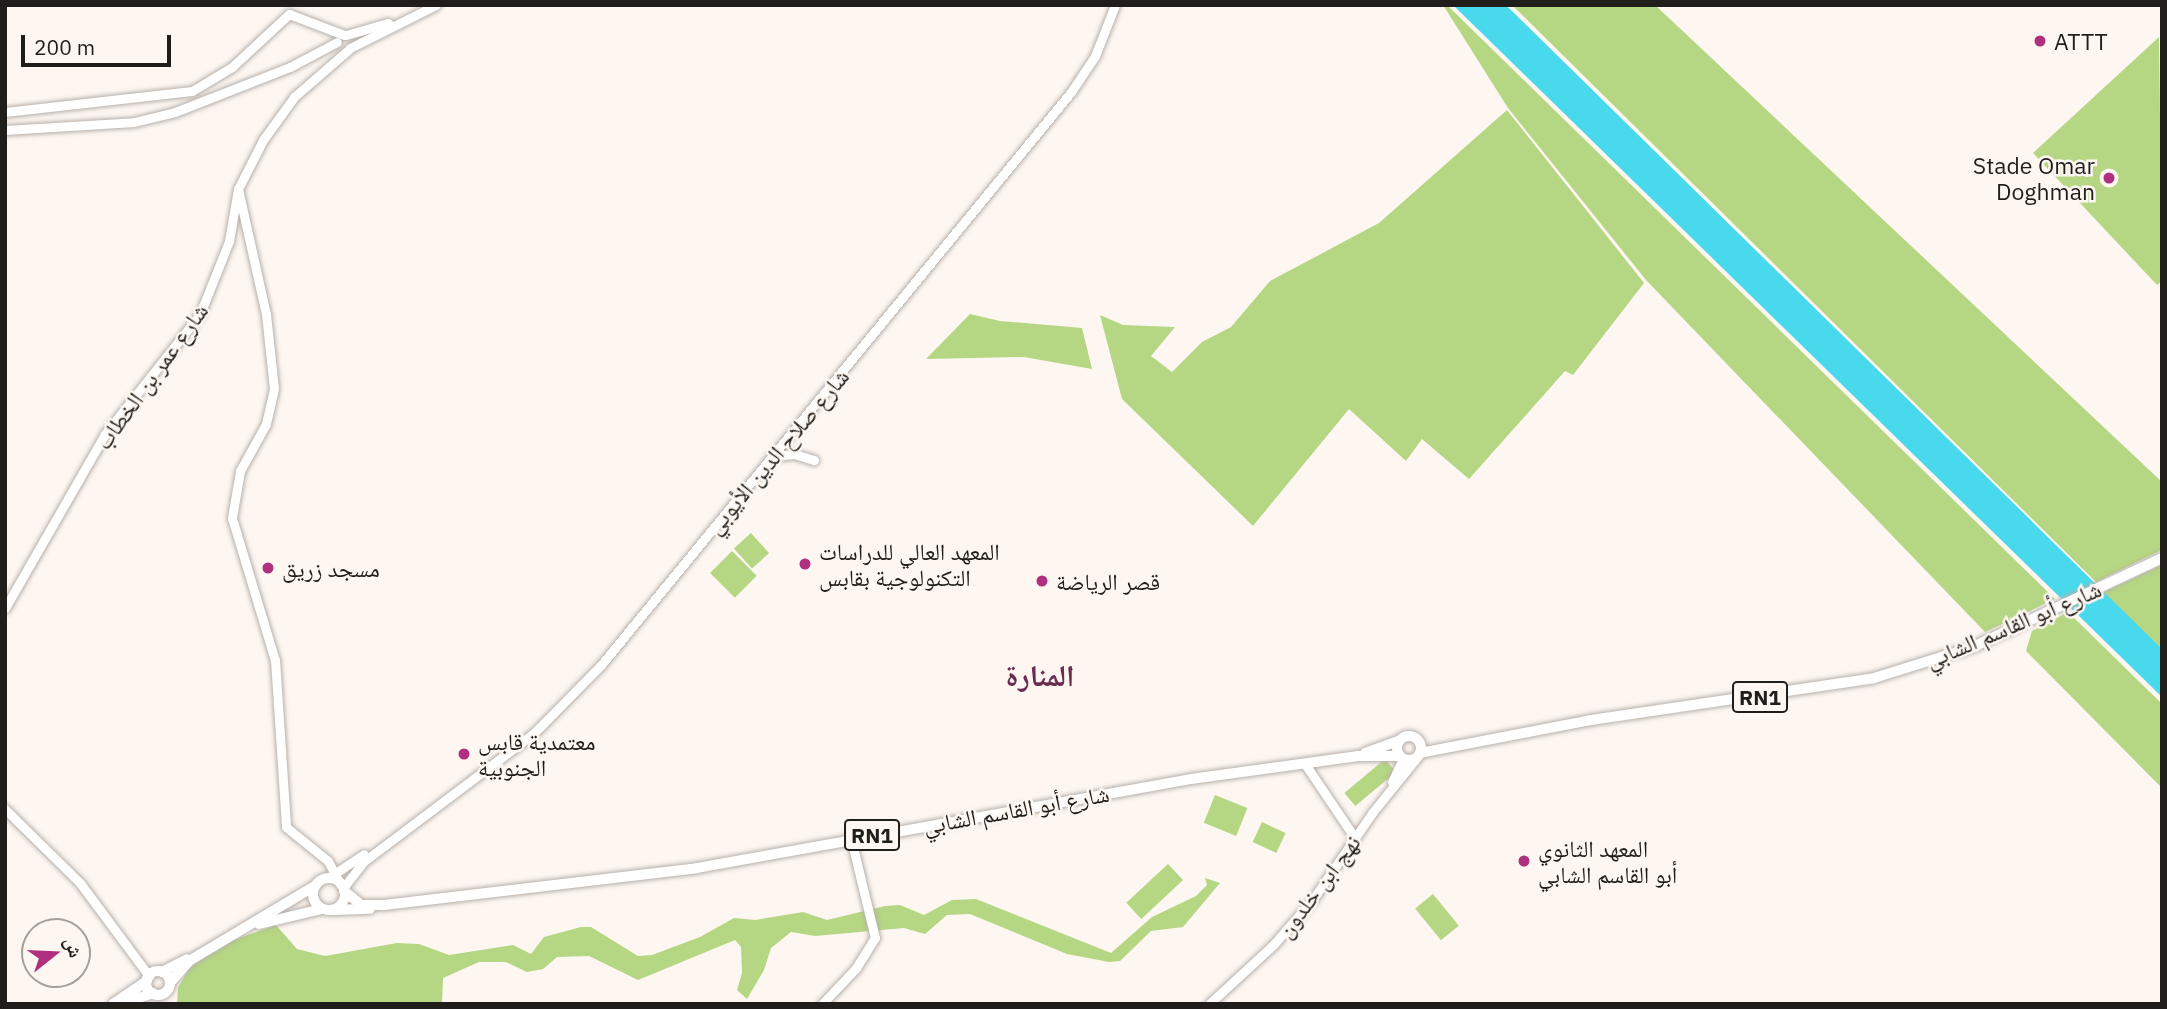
<!DOCTYPE html>
<meta charset="utf-8">
<style>
body{margin:0}
#map{position:relative;width:2167px;height:1009px;overflow:hidden;background:#fdf6f1;font-family:"IBM Plex Sans","Noto Naskh Arabic",sans-serif}
div>[style]{position:absolute}
[style*='--x']{left:calc(var(--x)*1px);top:calc(var(--y)*1px);width:calc(var(--w)*1px);rotate:calc(var(--a)*1deg)}
.green>*{inset:0;background:#b5d682;transform-origin:0 0}
.water>*{inset:0;background:#49d9ec}
.roads{filter:drop-shadow(0 0 2px #b7b0ab) drop-shadow(0 0 2px #b7b0ab)}
.secondary>*{height:9px;margin:-4.5px;padding:0 4.5px;transform-origin:4.5px;border-radius:4.5px;background:#fff}
.primary>*{height:10px;margin:-5px;padding:0 5px;transform-origin:5px;border-radius:5px;background:#fff}
.primary>.ring{margin:-5px;padding:0;box-sizing:content-box;background:none;border:10px solid #fff;border-radius:50%}
.dots>*{width:19px;height:19px;translate:-50% -50%;box-sizing:border-box;border:4px solid #fdf6f1;border-radius:50%}
span{translate:-50% -50%;white-space:nowrap;text-align:center;line-height:1.15;-webkit-text-stroke:5px #fdf6f1;paint-order:stroke}
.shield-label span{padding:2px 5px;background:#fdf6f1;border:2px solid;border-radius:5px;-webkit-text-stroke-width:0}
.shield-label{font-size:21px;color:#201e1b;font-weight:700}
.poi-label{font-size:23px;color:#201e1b}
.left{translate:0 -50%;text-align:left}
.right{translate:-100% -50%;text-align:right}
.street-label{font-size:23px;color:#201e1b}
.district-label{font-size:30px;color:#6b2c50;font-weight:700}
.frame{position:absolute;inset:0;border:7px solid #201e1b;pointer-events:none}
.north{position:absolute;left:21px;top:918px;width:70px;height:70px;box-sizing:border-box;background:#fdf6f1;border:2px solid #a5a09b;border-radius:50%;rotate:72deg;font-size:19px;font-weight:700;line-height:28px;text-align:center;color:#201e1b}
.north::after{content:'';display:block;margin:auto;width:24px;height:32px;background:#af307e;clip-path:polygon(50% 0,100% 100%,50% 72%,0 100%)}
.scale{position:absolute;left:21px;top:35px;width:150px;height:32px;box-sizing:border-box;border:4px solid #201e1b;border-top:0;padding-left:9px;font-size:21px;line-height:24px;white-space:nowrap;color:#201e1b;-webkit-text-stroke:5px #fdf6f1;paint-order:stroke}
</style>
<div id="map">
<div class="green">
<div style="clip-path:polygon(1443px 5px,1447px 5px,2055px 599px,1985px 632px,1646px 280px,1508px 108px)"></div>
<div style="clip-path:polygon(1512px 5px,1655px 5px,2162px 482px,2162px 550px,2096px 582px)"></div>
<div style="clip-path:polygon(2159px 37px,2162px 281px,2157px 285px,2033px 153px)"></div>
<div style="clip-path:polygon(1507px 110px,1644px 283px,1573px 375px,1565px 371px,1469px 479px,1422px 439px,1406px 461px,1349px 409px,1253px 526px,1122px 399px,1100px 315px,1123px 325px,1175px 327px,1151px 356px,1172px 372px,1202px 342px,1231px 327px,1270px 281px,1379px 223px)"></div>
<div style="clip-path:polygon(970px 314px,1000px 321px,1082px 328px,1092px 369px,1024px 357px,926px 359px)"></div>
<div style="left:751px;top:533px;width:27px;height:23px;rotate:48deg"></div>
<div style="left:732px;top:551px;width:35px;height:31px;rotate:45deg"></div>
<div style="clip-path:polygon(2162px 565px,2162px 649px,2102px 593px)"></div>
<div style="clip-path:polygon(2068px 612px,2162px 704px,2162px 788px,2026px 651px,2032px 631px)"></div>
<div style="left:1385px;top:759px;width:17px;height:53px;rotate:50deg"></div>
<div style="left:1215px;top:795px;width:35px;height:30px;rotate:22deg"></div>
<div style="left:1262px;top:822px;width:26px;height:22px;rotate:25deg"></div>
<div style="left:1168px;top:864px;width:22px;height:57px;rotate:47deg"></div>
<div style="clip-path:polygon(1205px 878px,1220px 883px,1183px 927px,1151px 931px,1120px 961px,1109px 962px,1067px 954px,970px 914px,947px 915px,925px 934px,904px 928px,815px 936px,791px 932px,771px 948px,764px 970px,747px 999px,737px 990px,742px 973px,741px 947px,735px 940px,638px 980px,589px 956px,557px 957px,543px 969px,527px 972px,506px 962px,479px 962px,443px 978px,442px 1004px,177px 1004px,178px 988px,190px 967px,233px 940px,276px 925px,297px 949px,325px 956px,397px 943px,419px 944px,449px 955px,513px 945px,531px 954px,544px 937px,581px 927px,591px 927px,638px 956px,652px 955px,700px 937px,734px 918px,755px 920px,803px 912px,827px 920px,885px 906px,900px 905px,924px 915px,952px 900px,976px 899px,1111px 953px,1152px 917px,1196px 896px,1207px 885px)"></div>
<div style="left:1433px;top:894px;width:41px;height:23px;rotate:51deg"></div>
</div>
<div class="water">
<div style="clip-path:polygon(1453px 5px,1505px 5px,1511px 10px,2162px 649px,2162px 697px)"></div>
</div>
<div class="roads">
<div class="secondary">
<div style="--x:346;--y:35;--w:44;--a:-15.9"></div>
<div style="--x:350;--y:48;--w:96;--a:-26.6"></div>
<div style="--x:5;--y:112;--w:188;--a:-6.4"></div>
<div style="--x:192;--y:91;--w:47;--a:-31"></div>
<div style="--x:232;--y:67;--w:78;--a:-42.9"></div>
<div style="--x:289;--y:14;--w:59;--a:20.9"></div>
<div style="--x:5;--y:130;--w:129;--a:-3.5"></div>
<div style="--x:134;--y:122;--w:42;--a:-13.7"></div>
<div style="--x:175;--y:112;--w:123;--a:-21.4"></div>
<div style="--x:290;--y:67;--w:53;--a:-28"></div>
<div style="--x:238;--y:189;--w:128;--a:77.4"></div>
<div style="--x:266;--y:314;--w:75;--a:83.9"></div>
<div style="--x:274;--y:389;--w:36;--a:103"></div>
<div style="--x:266;--y:424;--w:54;--a:119"></div>
<div style="--x:240;--y:471;--w:48;--a:99.7"></div>
<div style="--x:232;--y:518;--w:148;--a:73.2"></div>
<div style="--x:275;--y:660;--w:167;--a:86.2"></div>
<div style="--x:286;--y:827;--w:54;--a:39"></div>
<div style="--x:328;--y:861;--w:27;--a:62"></div>
<div style="--x:774;--y:456;--w:20;--a:-6"></div>
<div style="--x:794;--y:454;--w:21;--a:17"></div>
<div style="--x:5;--y:608;--w:201;--a:-60.1"></div>
<div style="--x:105;--y:434;--w:153;--a:-51.6"></div>
<div style="--x:200;--y:314;--w:79;--a:-68.3"></div>
<div style="--x:229;--y:241;--w:53;--a:-80.2"></div>
<div style="--x:238;--y:189;--w:55;--a:-63"></div>
<div style="--x:263;--y:140;--w:53;--a:-54.2"></div>
<div style="--x:294;--y:97;--w:72;--a:-41"></div>
<div style="--x:1305;--y:764;--w:89;--a:56"></div>
<div style="--x:1392;--y:782;--w:26;--a:-65"></div>
<div style="--x:5;--y:809;--w:105;--a:44.6"></div>
<div style="--x:80;--y:883;--w:116;--a:53.4"></div>
<div style="--x:328;--y:878;--w:43;--a:-33.7"></div>
<div style="--x:343;--y:888;--w:33;--a:-52"></div>
<div style="--x:363;--y:862;--w:214;--a:-37"></div>
<div style="--x:534;--y:733;--w:95;--a:-45.4"></div>
<div style="--x:601;--y:665;--w:741;--a:-50.64"></div>
<div style="--x:1071;--y:92;--w:43;--a:-56.3"></div>
<div style="--x:1095;--y:56;--w:55;--a:-68.6"></div>
<div style="--x:822;--y:1004;--w:50;--a:-46.6"></div>
<div style="--x:856;--y:968;--w:36;--a:-58"></div>
<div style="--x:875;--y:938;--w:102;--a:-103.6"></div>
<div style="--x:1209;--y:1004;--w:88;--a:-42.7"></div>
<div style="--x:1274;--y:944;--w:60;--a:-49.1"></div>
<div style="--x:1313;--y:899;--w:104;--a:-55.5"></div>
<div style="--x:1372;--y:813;--w:73;--a:-51.1"></div>
</div>
<div class="primary">
<div class="ring" style="left:1397px;top:736px;width:14px;height:14px"></div>
<div style="--x:1365;--y:753;--w:37;--a:-20"></div>
<div style="--x:1420;--y:753;--w:174;--a:-10.9"></div>
<div style="--x:1591;--y:720;--w:286;--a:-8.4"></div>
<div style="--x:1874;--y:678;--w:104;--a:-17.4"></div>
<div style="--x:1973;--y:647;--w:209;--a:-25.2"></div>
<div class="ring" style="left:313px;top:878px;width:22px;height:22px"></div>
<div style="--x:344;--y:891;--w:22;--a:39"></div>
<div style="--x:361;--y:905;--w:23;--a:0"></div>
<div style="--x:384;--y:905;--w:315;--a:-6.7"></div>
<div style="--x:697;--y:868;--w:502;--a:-10.21"></div>
<div style="--x:1191;--y:779;--w:169;--a:-7.8"></div>
<div style="--x:1358;--y:756;--w:41;--a:0"></div>
<div style="--x:334;--y:910;--w:36;--a:-2"></div>
<div style="--x:259;--y:924;--w:65;--a:-13.4"></div>
<div class="ring" style="left:146px;top:971px;width:14px;height:14px"></div>
<div style="--x:162;--y:972;--w:28;--a:-27"></div>
<div style="--x:170;--y:983;--w:29;--a:-49"></div>
<div style="--x:189;--y:961;--w:147;--a:-30.8"></div>
<div style="--x:113;--y:1004;--w:41;--a:-34.1"></div>
<div style="--x:121;--y:1004;--w:34;--a:-19"></div>
</div>
</div>
<div class="dots">
<div style="left:2040px;top:41px;background:#af307e"></div>
<div style="left:2109px;top:178px;background:#af307e"></div>
<div style="left:805px;top:564px;background:#af307e"></div>
<div style="left:268px;top:568px;background:#af307e"></div>
<div style="left:1042px;top:581px;background:#af307e"></div>
<div style="left:464px;top:754px;background:#af307e"></div>
<div style="left:1524px;top:861px;background:#af307e"></div>
</div>
<div class="shield-label">
<span style="left:1760px;top:697px">RN1</span>
<span style="left:872px;top:835px">RN1</span>
</div>
<div class="poi-label">
<span class="left" style="left:2054px;top:41px">ATTT</span>
<span class="right" style="left:2095px;top:178px">Stade Omar<br>Doghman</span>
<span class="left" style="left:819px;top:564px">المعهد العالي للدراسات<br>التكنولوجية بقابس</span>
<span class="left" style="left:282px;top:568px">مسجد زريق</span>
<span class="left" style="left:1056px;top:581px">قصر الرياضة</span>
<span class="left" style="left:478px;top:754px">معتمدية قابس<br>الجنوبية</span>
<span class="left" style="left:1538px;top:861px">المعهد الثانوي<br>أبو القاسم الشابي</span>
</div>
<div class="street-label">
<span style="left:151px;top:376px;rotate:-54deg">شارع عمر بن الخطاب</span>
<span style="left:777px;top:451px;rotate:-50deg">شارع صلاح الدين الأيوبي</span>
<span style="left:2013px;top:624px;rotate:-23deg">شارع أبو القاسم الشابي</span>
<span style="left:1016px;top:809px;rotate:-10deg">شارع أبو القاسم الشابي</span>
<span style="left:1318px;top:886px;rotate:-53deg">نهج ابن خلدون</span>
</div>
<div class="district-label">
<span style="left:1040px;top:675px">المنارة</span>
</div>
<div class="frame"></div>
<div class="north">ش</div>
<div class="scale">200 m</div>
</div>
